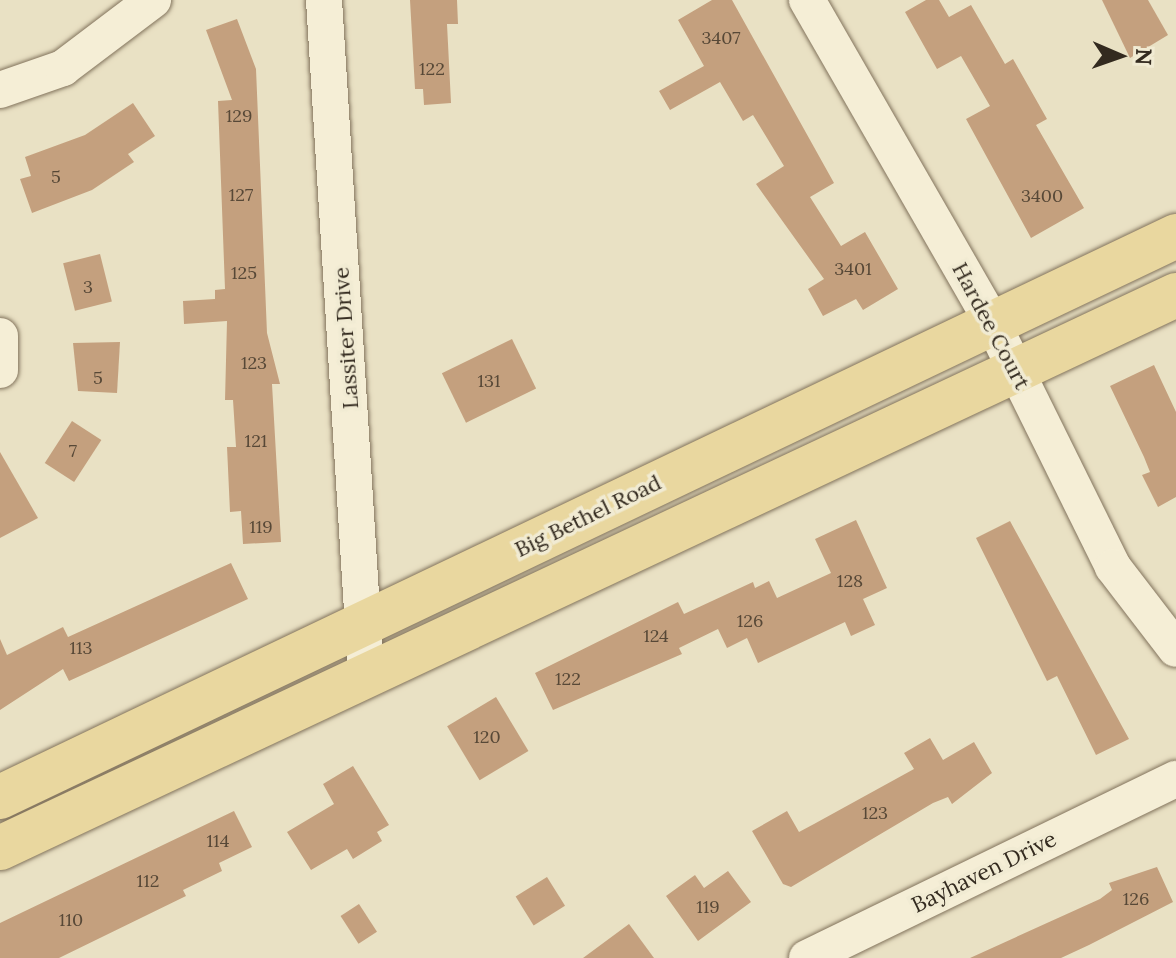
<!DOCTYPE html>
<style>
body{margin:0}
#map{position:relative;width:1176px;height:958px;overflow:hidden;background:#e9e1c4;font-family:Lora,serif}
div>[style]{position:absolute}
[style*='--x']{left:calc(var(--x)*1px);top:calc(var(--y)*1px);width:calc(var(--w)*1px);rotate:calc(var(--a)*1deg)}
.building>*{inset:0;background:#c4a07e;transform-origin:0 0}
.roads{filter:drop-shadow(0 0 2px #82735c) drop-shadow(0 0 2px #82735c)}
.minor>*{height:36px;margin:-18px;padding:0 18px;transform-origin:18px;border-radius:18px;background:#f5eed6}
.major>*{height:44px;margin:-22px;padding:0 22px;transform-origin:22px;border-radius:22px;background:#e9d79f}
span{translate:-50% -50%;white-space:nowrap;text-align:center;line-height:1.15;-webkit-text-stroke:7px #f1ebd3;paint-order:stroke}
.number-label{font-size:18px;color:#574837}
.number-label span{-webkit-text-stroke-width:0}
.street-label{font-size:22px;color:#332a1f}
.north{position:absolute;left:1080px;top:16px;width:80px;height:80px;-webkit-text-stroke:6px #f1ebd3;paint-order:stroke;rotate:92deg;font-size:22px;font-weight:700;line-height:32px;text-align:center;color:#332a1f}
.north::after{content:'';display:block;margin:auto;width:28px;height:36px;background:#332a1f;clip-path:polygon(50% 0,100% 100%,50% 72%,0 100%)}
</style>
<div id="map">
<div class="building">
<div style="clip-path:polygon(410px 0,457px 0,458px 24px,447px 24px,451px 103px,424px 105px,423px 89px,415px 89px)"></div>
<div style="clip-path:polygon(712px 0,732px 0,834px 183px,810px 197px,841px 246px,865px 232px,898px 289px,863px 310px,856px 299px,823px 316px,808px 289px,824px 279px,756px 184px,784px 166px,753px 115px,743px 121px,720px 82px,670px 110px,659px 91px,704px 66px,678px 20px)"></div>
<div style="clip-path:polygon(926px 0,939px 0,949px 17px,971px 5px,1005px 64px,1013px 59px,1047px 119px,1036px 125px,1084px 208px,1031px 238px,966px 119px,990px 106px,961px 56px,937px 69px,905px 12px)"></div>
<div style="clip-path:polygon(1102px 0,1148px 0,1168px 35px,1130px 58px)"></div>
<div style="clip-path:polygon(237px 19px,256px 69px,267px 333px,280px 384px,272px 384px,281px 542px,243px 544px,241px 511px,230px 512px,227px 447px,236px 447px,233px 400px,225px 400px,227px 321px,184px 324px,183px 301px,215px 299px,215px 290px,225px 289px,218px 101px,232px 100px,206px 30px)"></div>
<div style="clip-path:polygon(133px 103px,155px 136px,128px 154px,134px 162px,92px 190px,32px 213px,20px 179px,31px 176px,25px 157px,85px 135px)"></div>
<div style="left:100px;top:254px;width:49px;height:38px;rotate:76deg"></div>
<div style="left:512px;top:339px;width:55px;height:78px;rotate:64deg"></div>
<div style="clip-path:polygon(120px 342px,117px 393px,78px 391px,73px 343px)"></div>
<div style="clip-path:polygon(1154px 365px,1176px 412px,1176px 497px,1158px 507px,1142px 475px,1150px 472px,1144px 457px,1110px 386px)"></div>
<div style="left:72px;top:421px;width:35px;height:50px;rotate:33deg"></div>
<div style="clip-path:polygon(0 452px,38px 518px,0 538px)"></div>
<div style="clip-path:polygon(856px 520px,887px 588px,863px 599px,875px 625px,851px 636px,845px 622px,758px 663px,747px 638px,727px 648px,718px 629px,679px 648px,682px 654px,553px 710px,535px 673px,678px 602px,684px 614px,753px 582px,755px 588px,769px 581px,777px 598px,831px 573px,815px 539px)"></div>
<div style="clip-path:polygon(1010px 521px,1129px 739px,1096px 755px,1057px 676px,1047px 681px,976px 538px)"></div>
<div style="clip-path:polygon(231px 563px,248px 599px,69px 681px,63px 669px,0 710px,0 639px,7px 655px,63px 627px,68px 637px)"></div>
<div style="left:496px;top:697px;width:63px;height:57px;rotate:59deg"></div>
<div style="clip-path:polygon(930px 738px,943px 760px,974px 742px,992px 773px,952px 804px,948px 797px,933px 803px,791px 887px,783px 884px,752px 831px,787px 811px,799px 832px,814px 824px,914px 769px,904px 753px)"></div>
<div style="clip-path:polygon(353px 766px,389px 825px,377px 832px,382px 841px,353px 859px,347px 849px,311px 870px,287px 832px,334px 804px,323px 784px)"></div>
<div style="clip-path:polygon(234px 811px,252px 847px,219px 863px,222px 871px,183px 890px,186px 896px,59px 958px,0 958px,0 923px)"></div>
<div style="clip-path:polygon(1157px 867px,1173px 902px,1089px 945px,1061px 958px,970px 958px,1100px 899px,1112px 890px,1109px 883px)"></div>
<div style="clip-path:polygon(728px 871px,751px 902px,698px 941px,666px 896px,695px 875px,704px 888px)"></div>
<div style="left:547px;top:877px;width:34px;height:37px;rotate:58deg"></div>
<div style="left:359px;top:904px;width:33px;height:22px;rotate:57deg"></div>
<div style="clip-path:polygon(629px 924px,654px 958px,583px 958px)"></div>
</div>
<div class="roads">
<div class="minor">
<div style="--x:324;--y:0;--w:677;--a:86.44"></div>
<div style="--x:807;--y:0;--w:371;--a:60.1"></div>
<div style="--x:992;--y:322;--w:273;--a:63.7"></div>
<div style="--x:1113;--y:567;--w:103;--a:52.5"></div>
<div style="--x:0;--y:90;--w:67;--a:-19.2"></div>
<div style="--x:63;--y:68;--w:113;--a:-37.1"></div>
<div style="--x:0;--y:336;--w:34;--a:90"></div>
<div style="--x:807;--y:958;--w:410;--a:-25.9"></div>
</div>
<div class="major">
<div style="--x:0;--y:797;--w:1303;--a:-25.5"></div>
<div style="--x:0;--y:848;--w:1300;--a:-25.18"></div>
</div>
</div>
<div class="number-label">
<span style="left:721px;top:38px">3407</span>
<span style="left:432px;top:69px">122</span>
<span style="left:239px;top:116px">129</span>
<span style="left:56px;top:177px">5</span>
<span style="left:241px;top:195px">127</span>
<span style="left:1042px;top:196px">3400</span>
<span style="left:853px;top:269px">3401</span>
<span style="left:244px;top:273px">125</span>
<span style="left:88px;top:287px">3</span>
<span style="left:254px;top:363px">123</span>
<span style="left:98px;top:378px">5</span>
<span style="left:489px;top:381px">131</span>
<span style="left:256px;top:441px">121</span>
<span style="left:73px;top:451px">7</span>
<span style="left:261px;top:527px">119</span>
<span style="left:850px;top:581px">128</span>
<span style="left:750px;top:621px">126</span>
<span style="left:656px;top:636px">124</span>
<span style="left:81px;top:648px">113</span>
<span style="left:568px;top:679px">122</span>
<span style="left:487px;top:737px">120</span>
<span style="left:875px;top:813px">123</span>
<span style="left:218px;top:841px">114</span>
<span style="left:148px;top:881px">112</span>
<span style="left:1136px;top:899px">126</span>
<span style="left:708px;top:907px">119</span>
<span style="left:71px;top:920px">110</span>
</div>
<div class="street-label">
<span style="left:991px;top:326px;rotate:62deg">Hardee Court</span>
<span style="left:346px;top:338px;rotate:-94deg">Lassiter Drive</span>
<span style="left:588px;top:516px;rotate:-26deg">Big Bethel Road</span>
<span style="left:984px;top:872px;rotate:-26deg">Bayhaven Drive</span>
</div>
<div class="north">N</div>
</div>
